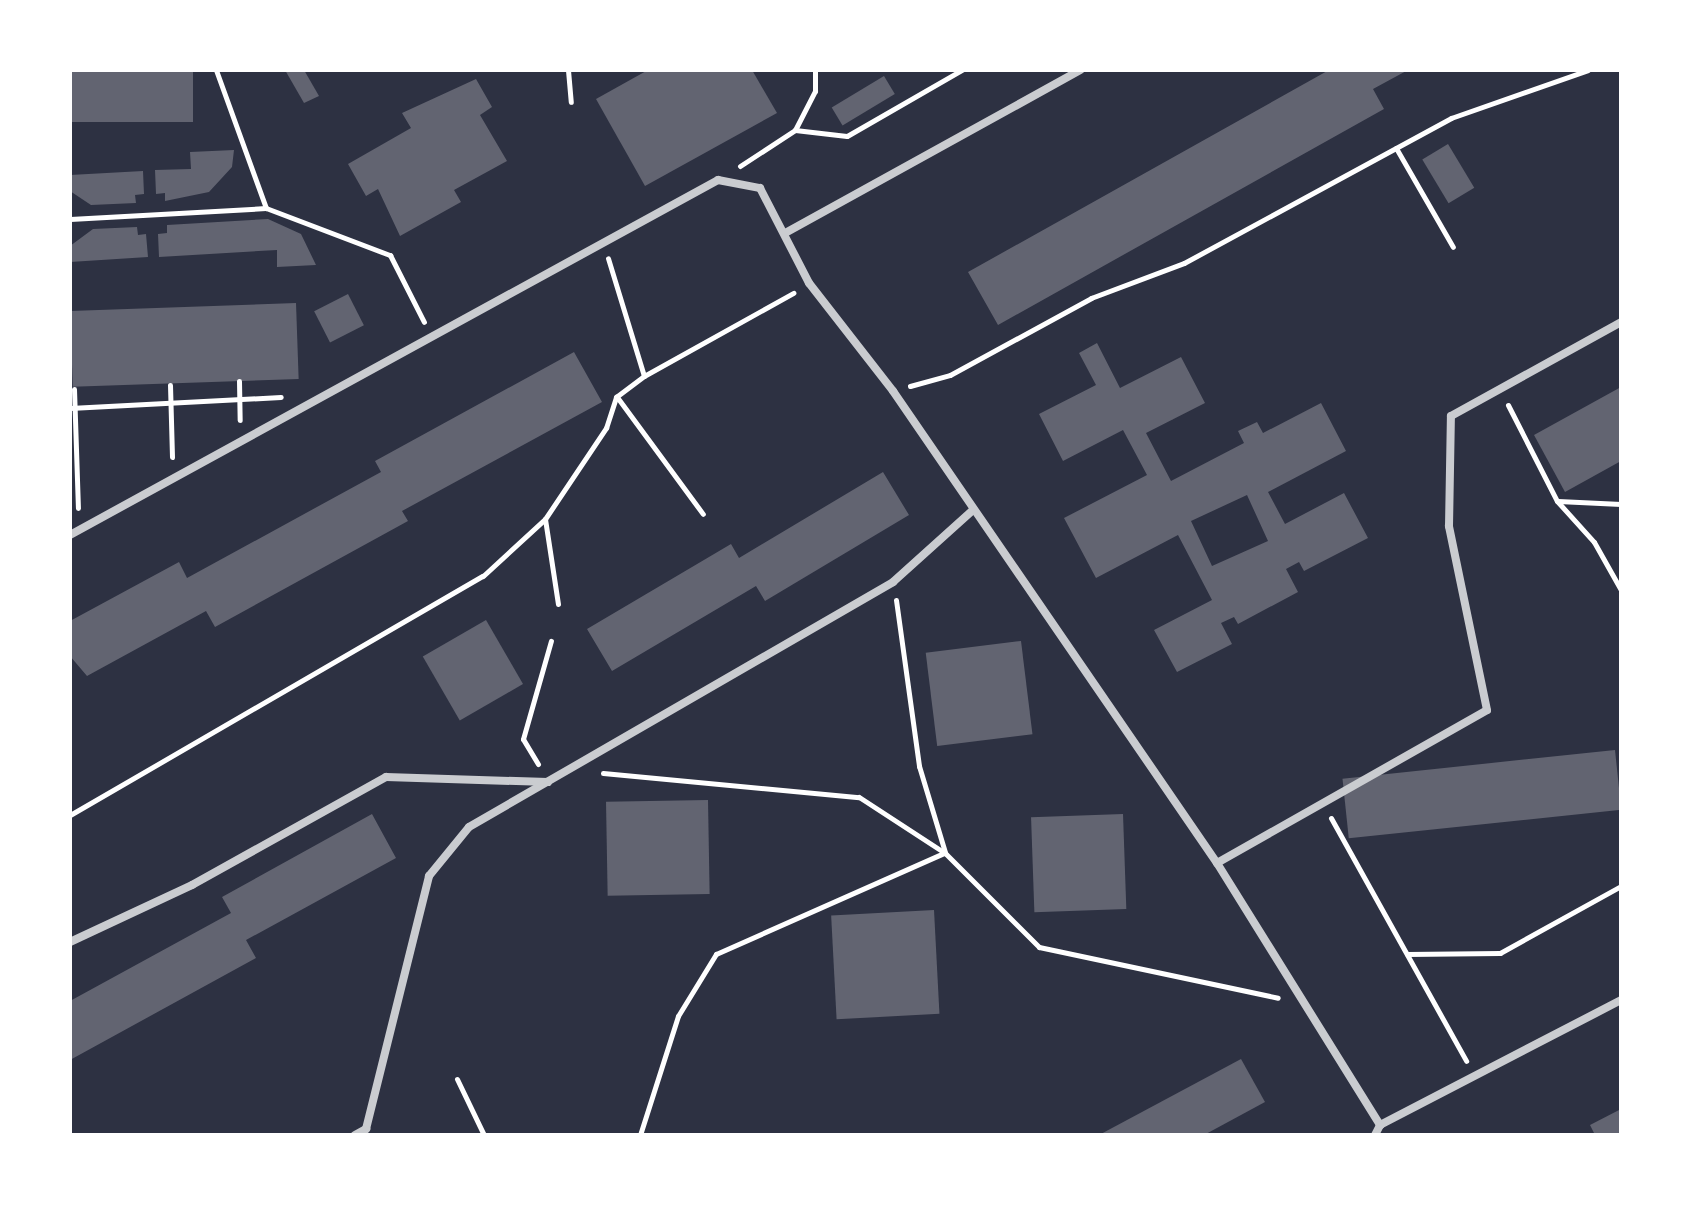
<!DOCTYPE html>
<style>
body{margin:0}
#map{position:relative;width:1691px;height:1205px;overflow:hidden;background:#2d3142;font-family:Spectral,serif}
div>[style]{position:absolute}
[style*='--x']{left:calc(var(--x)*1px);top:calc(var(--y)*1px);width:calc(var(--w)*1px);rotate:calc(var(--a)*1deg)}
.building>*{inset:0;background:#626471;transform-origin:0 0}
.path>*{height:5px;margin:-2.5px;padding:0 2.5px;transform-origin:2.5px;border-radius:2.5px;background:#fff}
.minor>*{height:8px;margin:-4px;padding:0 4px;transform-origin:4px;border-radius:4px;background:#caccd0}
span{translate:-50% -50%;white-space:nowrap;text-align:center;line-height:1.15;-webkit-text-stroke:7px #fff;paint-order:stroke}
.frame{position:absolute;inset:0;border:72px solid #fff;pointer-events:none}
</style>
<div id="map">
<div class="building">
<div style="left:70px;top:70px;width:123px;height:52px"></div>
<div style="clip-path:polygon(285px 70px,304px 70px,319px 96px,304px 103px)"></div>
<div style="clip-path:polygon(648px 70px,752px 70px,777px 113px,645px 186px,596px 99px)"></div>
<div style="clip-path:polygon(1329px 70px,1408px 70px,1373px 89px,1384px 109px,998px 325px,968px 272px)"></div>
<div style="left:884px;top:76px;width:21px;height:61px;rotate:59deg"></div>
<div style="clip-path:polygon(476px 79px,492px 107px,480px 115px,507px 161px,454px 190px,461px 202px,400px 236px,378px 189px,366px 196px,348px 164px,411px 128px,402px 113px)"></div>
<div style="left:1448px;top:144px;width:51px;height:30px;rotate:59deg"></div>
<div style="clip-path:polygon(234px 150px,232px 167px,209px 192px,165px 201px,165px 193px,156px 194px,155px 170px,191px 169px,190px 152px)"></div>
<div style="clip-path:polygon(143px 171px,144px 194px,135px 195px,136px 203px,91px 205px,70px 191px,70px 175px)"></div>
<div style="clip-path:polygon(268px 219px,301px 234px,316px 265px,277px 267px,277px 250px,159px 257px,158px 234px,167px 233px,167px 225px)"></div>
<div style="clip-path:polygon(137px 227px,138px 235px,146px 234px,148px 257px,70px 262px,70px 246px,93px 229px)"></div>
<div style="left:348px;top:294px;width:35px;height:38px;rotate:63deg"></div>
<div style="left:296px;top:303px;width:76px;height:226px;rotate:88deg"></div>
<div style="clip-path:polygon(evenodd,1097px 343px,1120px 388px,1181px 357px,1205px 403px,1146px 433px,1171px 481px,1244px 443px,1238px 431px,1257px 422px,1263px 433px,1321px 403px,1346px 451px,1268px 492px,1285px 524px,1344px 493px,1368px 538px,1304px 571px,1299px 562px,1286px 569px,1298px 592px,1238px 624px,1234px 617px,1221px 623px,1232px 644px,1177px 672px,1154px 630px,1212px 600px,1178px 535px,1096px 578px,1064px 518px,1147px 475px,1123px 430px,1063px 461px,1039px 414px,1096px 385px,1079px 353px,1097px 343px,1247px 495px,1268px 541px,1212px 566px,1191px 521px,1247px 495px)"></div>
<div style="clip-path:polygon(574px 352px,602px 402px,402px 511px,408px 521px,215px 627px,206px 611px,87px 676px,70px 656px,70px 621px,179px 562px,187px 578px,381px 472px,375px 461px)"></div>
<div style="clip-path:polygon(1621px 387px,1621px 461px,1565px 492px,1534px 435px)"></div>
<div style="clip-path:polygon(883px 472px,909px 515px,765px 601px,756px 586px,612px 671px,587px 629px,731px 544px,739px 558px)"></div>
<div style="left:486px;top:620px;width:74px;height:73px;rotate:60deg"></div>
<div style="left:1021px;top:641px;width:94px;height:96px;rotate:83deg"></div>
<div style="left:1615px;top:750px;width:60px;height:274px;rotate:84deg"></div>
<div style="left:708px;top:800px;width:94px;height:102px;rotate:89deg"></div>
<div style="clip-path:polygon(372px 814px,396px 858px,246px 940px,256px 958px,70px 1060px,70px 1001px,231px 913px,222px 897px)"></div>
<div style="left:1123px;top:814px;width:95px;height:92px;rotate:88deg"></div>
<div style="left:934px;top:910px;width:104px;height:103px;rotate:87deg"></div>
<div style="clip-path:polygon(1241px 1059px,1265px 1102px,1204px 1135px,1099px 1135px)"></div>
<div style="clip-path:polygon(1621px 1109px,1621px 1135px,1595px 1135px,1590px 1125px)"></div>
</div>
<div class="path">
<div style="--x:216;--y:70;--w:147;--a:70.1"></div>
<div style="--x:266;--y:208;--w:133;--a:20.8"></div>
<div style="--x:390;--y:255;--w:75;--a:63.1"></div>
<div style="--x:568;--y:70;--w:32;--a:85"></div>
<div style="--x:795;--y:130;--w:52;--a:6.6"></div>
<div style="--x:847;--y:136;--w:133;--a:-29.9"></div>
<div style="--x:1396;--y:148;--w:114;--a:60.1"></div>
<div style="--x:740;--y:166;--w:66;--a:-33.2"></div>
<div style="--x:795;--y:130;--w:44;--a:-62.9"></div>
<div style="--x:815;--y:91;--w:21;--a:-90"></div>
<div style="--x:70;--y:219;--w:196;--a:-3.2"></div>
<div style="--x:644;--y:376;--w:171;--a:-29.1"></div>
<div style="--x:239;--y:381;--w:39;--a:89"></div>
<div style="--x:170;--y:385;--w:72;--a:88.4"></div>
<div style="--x:910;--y:386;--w:41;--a:-15.4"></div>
<div style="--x:950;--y:375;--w:161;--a:-28.6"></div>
<div style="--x:1091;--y:298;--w:99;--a:-20.6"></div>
<div style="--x:1184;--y:263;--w:304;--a:-28.5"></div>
<div style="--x:1451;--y:118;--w:145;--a:-19.3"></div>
<div style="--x:74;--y:389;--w:119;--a:88.1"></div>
<div style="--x:617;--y:397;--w:145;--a:53.7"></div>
<div style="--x:1508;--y:405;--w:108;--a:63"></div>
<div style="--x:1557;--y:501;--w:55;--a:47.9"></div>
<div style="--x:1594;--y:542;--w:55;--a:60.6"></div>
<div style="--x:70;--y:408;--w:211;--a:-3"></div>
<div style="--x:1558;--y:501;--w:63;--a:2.7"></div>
<div style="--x:896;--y:600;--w:168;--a:82.1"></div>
<div style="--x:919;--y:766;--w:90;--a:73.2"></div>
<div style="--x:558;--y:604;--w:86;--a:-98.7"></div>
<div style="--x:545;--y:519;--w:110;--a:-56.2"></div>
<div style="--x:606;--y:428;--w:33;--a:-72"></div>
<div style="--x:616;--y:397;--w:35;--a:-37"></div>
<div style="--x:644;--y:376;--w:123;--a:-107"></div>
<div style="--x:538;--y:764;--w:29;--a:-121"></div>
<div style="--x:523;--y:739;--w:102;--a:-74.1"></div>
<div style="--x:603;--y:773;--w:257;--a:5.4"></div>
<div style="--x:859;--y:797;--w:103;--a:33.1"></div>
<div style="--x:945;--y:853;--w:133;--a:45"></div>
<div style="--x:1039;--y:947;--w:244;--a:12"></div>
<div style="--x:70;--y:815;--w:477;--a:-30.1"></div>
<div style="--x:483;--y:576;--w:84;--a:-42.6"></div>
<div style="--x:1331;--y:818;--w:278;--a:60.9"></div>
<div style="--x:1407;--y:954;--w:93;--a:-0.6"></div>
<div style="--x:1500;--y:953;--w:138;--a:-29"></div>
<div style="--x:457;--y:1079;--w:62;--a:64.3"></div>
<div style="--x:640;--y:1135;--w:125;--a:-72.3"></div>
<div style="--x:678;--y:1016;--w:73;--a:-58.5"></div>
<div style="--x:716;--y:954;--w:249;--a:-23.9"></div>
</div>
<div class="minor">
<div style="--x:787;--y:232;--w:335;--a:-28.9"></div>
<div style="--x:70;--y:535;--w:739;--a:-28.72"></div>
<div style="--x:718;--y:180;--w:43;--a:10.8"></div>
<div style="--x:760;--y:188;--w:107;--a:62.7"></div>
<div style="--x:809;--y:283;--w:137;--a:52.1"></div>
<div style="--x:893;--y:391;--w:573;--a:55.53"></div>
<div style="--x:1217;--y:863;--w:309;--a:58.1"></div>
<div style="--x:1217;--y:863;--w:310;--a:-29.5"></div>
<div style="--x:1487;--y:710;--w:188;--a:-101.7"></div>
<div style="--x:1449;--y:526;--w:110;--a:-89"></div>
<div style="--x:1451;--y:416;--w:194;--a:-28.9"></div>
<div style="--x:70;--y:942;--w:135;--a:-25"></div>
<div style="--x:192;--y:885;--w:222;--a:-29.1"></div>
<div style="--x:386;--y:777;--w:162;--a:1.8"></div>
<div style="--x:355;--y:1135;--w:13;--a:-29"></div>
<div style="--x:366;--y:1129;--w:261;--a:-76"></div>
<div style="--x:429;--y:876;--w:63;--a:-50.8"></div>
<div style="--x:469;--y:827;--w:490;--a:-30"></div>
<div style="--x:893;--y:582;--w:108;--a:-42"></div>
<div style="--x:1375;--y:1135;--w:11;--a:-63"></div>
<div style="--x:1380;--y:1125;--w:271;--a:-27.4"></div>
</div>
<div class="frame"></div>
</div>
